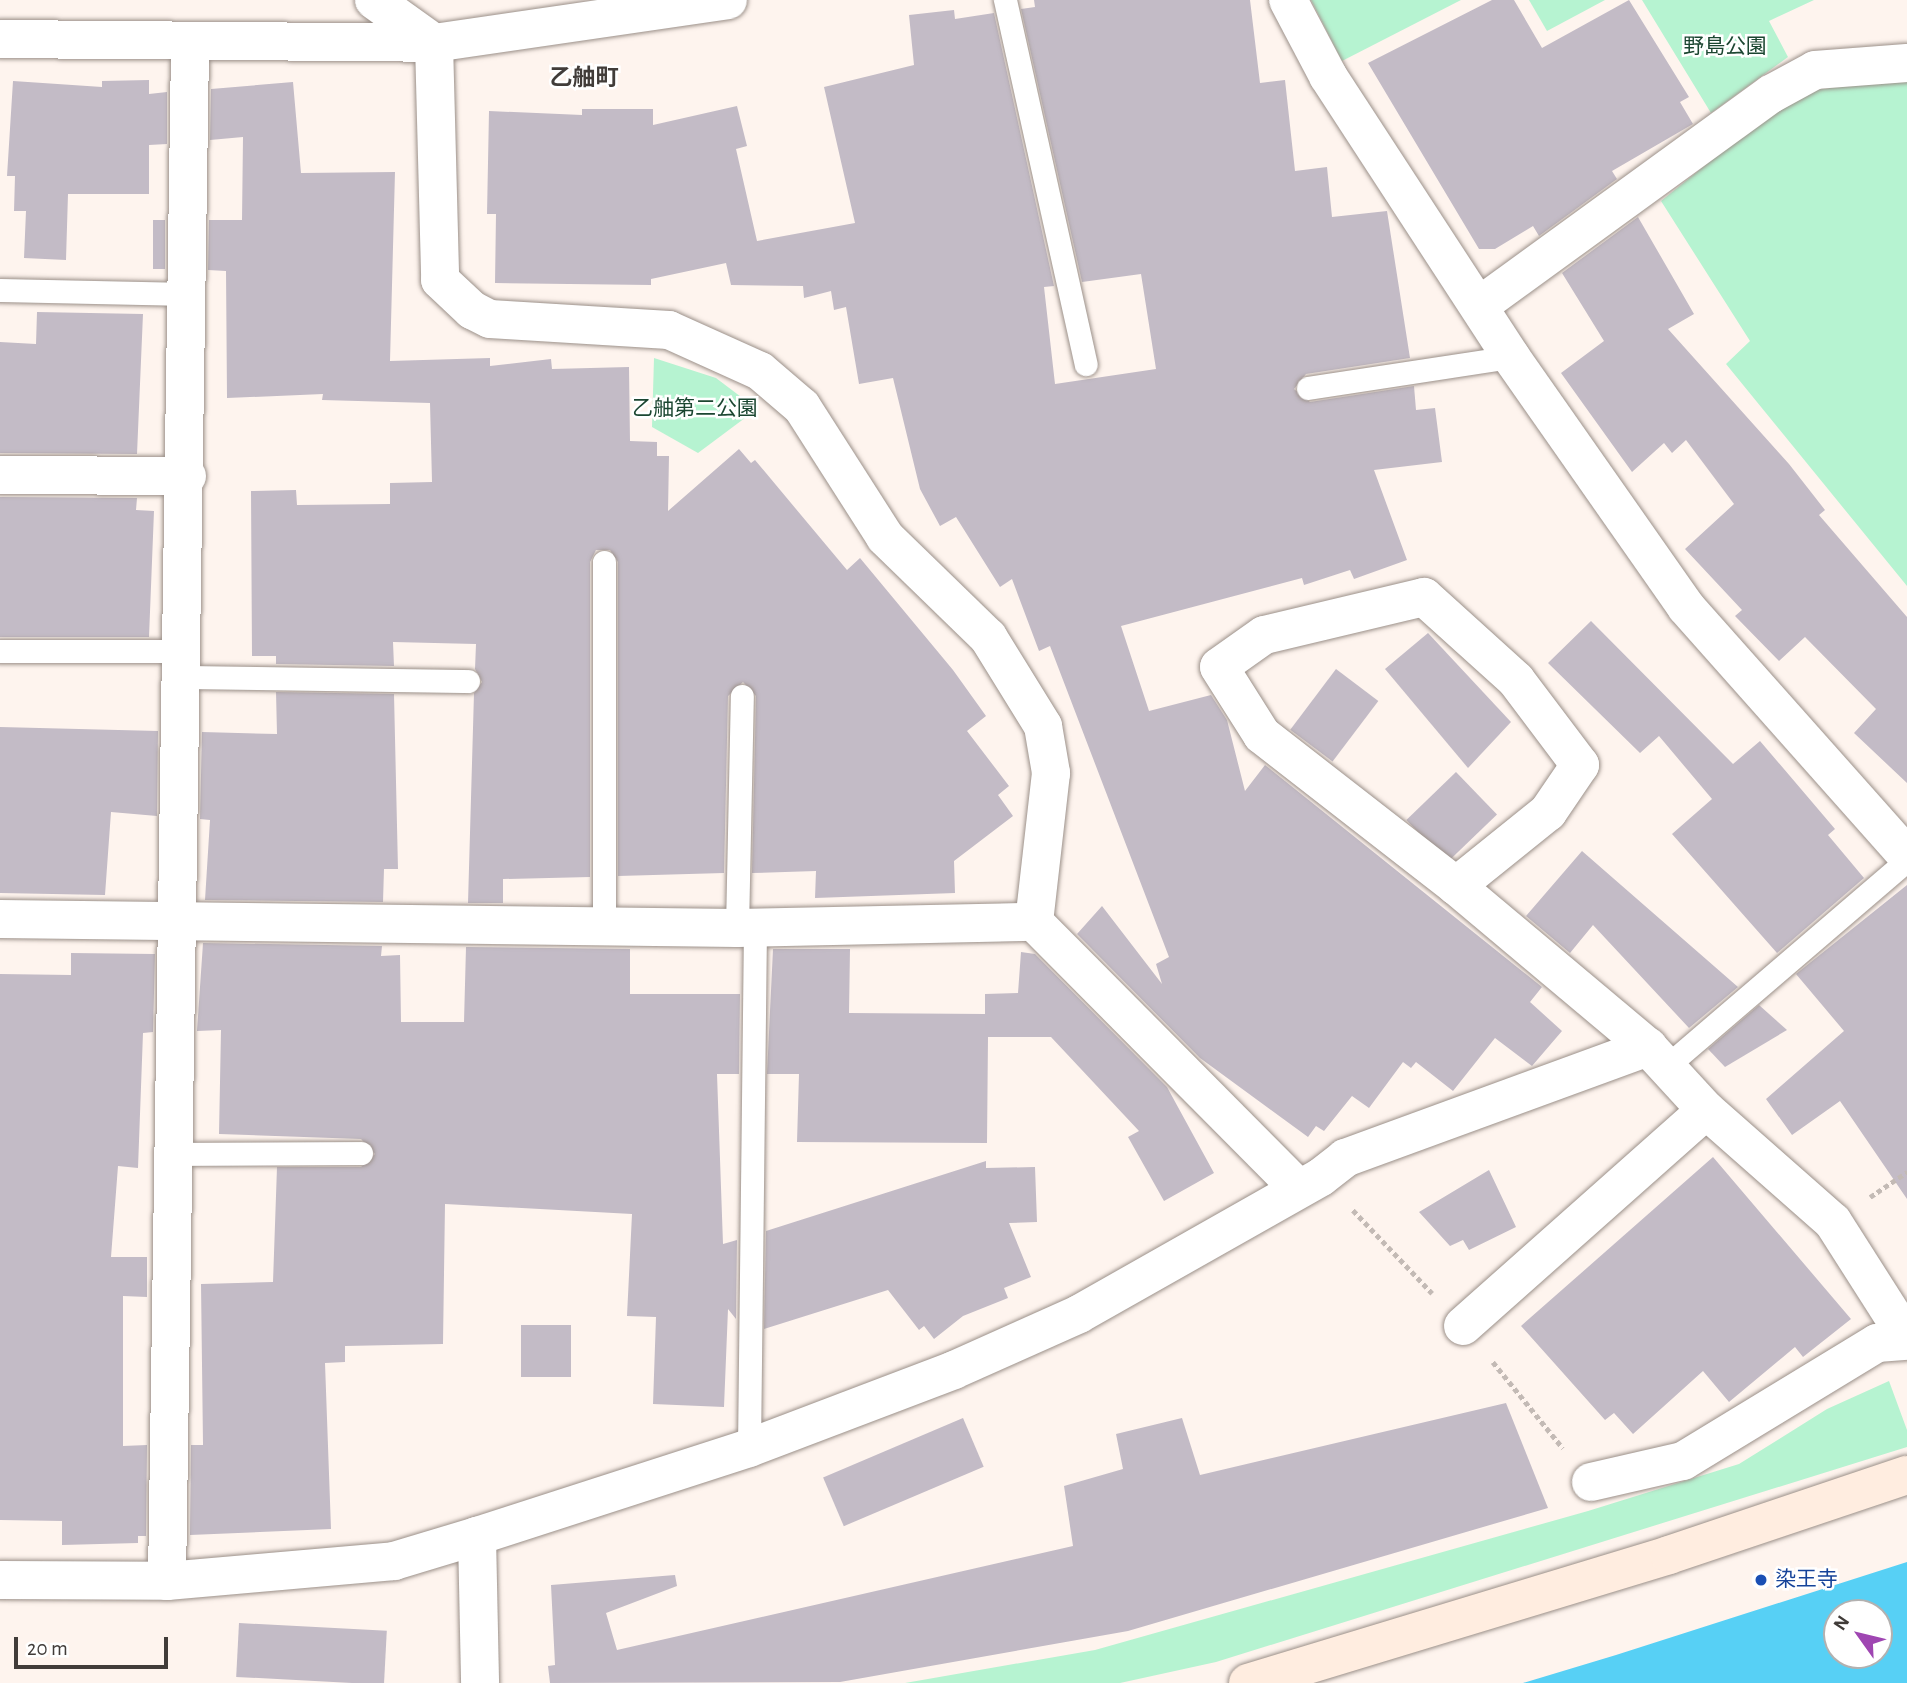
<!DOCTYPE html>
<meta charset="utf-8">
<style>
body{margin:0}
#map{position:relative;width:1907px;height:1683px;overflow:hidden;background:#fef4ee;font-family:"Alegreya Sans","Noto Sans JP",sans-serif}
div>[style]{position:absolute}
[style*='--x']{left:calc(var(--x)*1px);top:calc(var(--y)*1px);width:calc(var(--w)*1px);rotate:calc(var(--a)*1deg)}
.green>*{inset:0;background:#b6f3d1}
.water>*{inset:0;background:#57d0f5}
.building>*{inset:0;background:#c3bbc6;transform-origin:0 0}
.path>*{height:4.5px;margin-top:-2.25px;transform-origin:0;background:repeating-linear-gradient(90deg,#c3bab5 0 5px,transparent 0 8.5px)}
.roads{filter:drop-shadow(0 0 2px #9b9089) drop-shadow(0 0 2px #9b9089)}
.lane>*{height:23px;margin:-11.5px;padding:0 11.5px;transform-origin:11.5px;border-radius:11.5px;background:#fff}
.street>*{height:38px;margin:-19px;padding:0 19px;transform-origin:19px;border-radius:19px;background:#fff}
.secondary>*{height:38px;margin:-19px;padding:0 19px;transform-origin:19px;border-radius:19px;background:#ffede0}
.dots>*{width:19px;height:19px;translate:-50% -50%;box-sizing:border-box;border:4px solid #fff;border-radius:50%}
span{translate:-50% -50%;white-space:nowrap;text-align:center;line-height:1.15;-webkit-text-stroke:5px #fff;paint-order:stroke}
.park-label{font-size:21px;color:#1b4631}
.transit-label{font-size:21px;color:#164399}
.left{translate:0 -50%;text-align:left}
.neighbourhood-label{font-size:23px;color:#413c39;font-weight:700}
.north{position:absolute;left:1823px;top:1599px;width:70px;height:70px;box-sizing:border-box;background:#fff;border:2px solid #b3b1b0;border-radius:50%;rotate:304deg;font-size:19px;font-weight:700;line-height:28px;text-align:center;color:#413c39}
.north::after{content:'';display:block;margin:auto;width:24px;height:32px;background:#9f46b2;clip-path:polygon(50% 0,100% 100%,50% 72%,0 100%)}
.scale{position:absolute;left:14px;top:1637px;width:154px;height:32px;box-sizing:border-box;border:4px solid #413c39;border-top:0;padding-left:9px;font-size:21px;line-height:24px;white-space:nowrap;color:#413c39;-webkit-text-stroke:5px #fff;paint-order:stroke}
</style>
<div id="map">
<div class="green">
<div style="clip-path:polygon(1311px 0,1461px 0,1342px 61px)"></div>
<div style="clip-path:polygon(1529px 0,1605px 0,1547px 31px)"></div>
<div style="clip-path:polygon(1642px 0,1814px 0,1769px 21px,1788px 57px,1711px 113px)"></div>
<div style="clip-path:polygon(1907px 77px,1907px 586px,1726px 364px,1750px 341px,1661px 201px,1795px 93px)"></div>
<div style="clip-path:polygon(654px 358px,716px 378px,757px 409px,698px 453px,652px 427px)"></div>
<div style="clip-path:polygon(1889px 1381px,1907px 1430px,1907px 1447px,1216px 1662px,1120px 1683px,905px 1683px,1095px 1650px,1588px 1511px,1739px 1464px,1827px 1409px)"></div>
</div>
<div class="water">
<div style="clip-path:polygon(evenodd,1907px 1562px,1907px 1683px,1523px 1683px,1616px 1655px,1907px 1562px,1879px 1613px,1879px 1655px,1837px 1655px,1837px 1613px,1879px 1613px)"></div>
</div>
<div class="building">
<div style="clip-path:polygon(1034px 0,1250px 0,1260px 83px,1285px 80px,1295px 171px,1327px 167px,1332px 217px,1387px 211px,1410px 358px,1306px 374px,1294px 389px,1310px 402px,1414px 386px,1416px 410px,1435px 408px,1442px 462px,1374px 470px,1407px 560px,1354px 579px,1350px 570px,1304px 585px,1302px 578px,1121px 626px,1149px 711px,1211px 695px,1227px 720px,1245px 791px,1265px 765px,1542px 987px,1530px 1002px,1562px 1031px,1532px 1066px,1495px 1038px,1453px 1091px,1416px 1062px,1411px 1068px,1403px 1062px,1369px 1108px,1352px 1096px,1324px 1131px,1316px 1126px,1308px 1137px,1200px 1058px,1077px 934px,1102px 906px,1162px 984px,1156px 964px,1169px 957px,1050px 646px,1039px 651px,1012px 579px,1000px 587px,956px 517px,940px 526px,920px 489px,893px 378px,859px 384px,846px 307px,834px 310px,831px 291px,804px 298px,803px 286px,731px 285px,726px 263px,651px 279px,651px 285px,495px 283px,496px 214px,487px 214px,489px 111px,582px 115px,582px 109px,653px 109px,653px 125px,737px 106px,747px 146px,736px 149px,757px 241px,855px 223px,824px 87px,914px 65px,909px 15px,954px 10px,955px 19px,994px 13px,1054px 286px,1044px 287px,1055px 384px,1156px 369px,1141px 274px,1082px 282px,1021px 9px,1035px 7px)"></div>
<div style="clip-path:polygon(1492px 0,1514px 0,1542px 48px,1629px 0,1689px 97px,1680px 102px,1693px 124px,1612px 171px,1617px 179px,1539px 236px,1533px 226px,1495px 249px,1479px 249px,1368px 63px)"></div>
<div style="clip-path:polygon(149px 80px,149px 94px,167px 92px,167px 144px,149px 145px,149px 194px,68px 194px,66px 260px,24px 258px,26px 211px,14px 211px,15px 176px,7px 176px,13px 81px,102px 87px,102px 81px)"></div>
<div style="clip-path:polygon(293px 82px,301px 173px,395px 172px,390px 361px,490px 358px,490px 366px,551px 359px,552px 369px,629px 367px,630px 441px,657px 442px,657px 456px,669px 456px,668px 511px,739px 449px,751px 463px,755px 460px,847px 570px,860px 558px,953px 670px,986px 716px,967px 731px,1009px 786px,998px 795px,1013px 816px,954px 861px,955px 893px,815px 898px,816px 871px,752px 873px,756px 696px,743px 682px,728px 696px,724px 873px,618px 876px,618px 562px,610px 550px,596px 550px,590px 562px,590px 877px,503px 879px,503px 903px,468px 903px,474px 693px,482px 682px,475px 669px,476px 644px,393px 642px,394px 666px,276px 664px,276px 656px,252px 656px,251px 491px,296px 490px,297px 505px,390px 504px,390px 483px,432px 482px,430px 403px,322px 400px,323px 394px,227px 398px,226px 271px,208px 270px,209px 220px,242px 220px,243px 137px,210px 140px,211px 89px)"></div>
<div style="clip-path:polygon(1638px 217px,1694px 314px,1668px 329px,1789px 464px,1825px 510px,1819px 515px,1907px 617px,1907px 783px,1854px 733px,1876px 709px,1805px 637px,1779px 661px,1735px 616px,1742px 610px,1685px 549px,1734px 504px,1686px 440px,1672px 453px,1664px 443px,1632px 472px,1561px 373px,1604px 341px,1562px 273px)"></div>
<div style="left:153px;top:220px;width:12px;height:49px"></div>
<div style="clip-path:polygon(37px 312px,143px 314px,137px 454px,0 453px,0 342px,36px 344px)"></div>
<div style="clip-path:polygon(0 497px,137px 498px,136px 510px,154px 511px,149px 637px,0 637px)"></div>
<div style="clip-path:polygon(1591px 621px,1733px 764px,1760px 741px,1835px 829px,1828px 835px,1864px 878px,1777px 953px,1672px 834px,1712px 799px,1659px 736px,1640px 753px,1548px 663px)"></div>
<div style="clip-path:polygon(1428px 633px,1511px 722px,1468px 768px,1385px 669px)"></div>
<div style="left:1336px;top:669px;width:53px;height:76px;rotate:37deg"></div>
<div style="clip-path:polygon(276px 692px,394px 694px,398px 869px,384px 869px,383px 902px,205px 900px,210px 820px,200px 819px,202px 732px,277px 734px)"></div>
<div style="clip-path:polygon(0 727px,158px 731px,157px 816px,111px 812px,105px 895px,0 893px)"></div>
<div style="left:1456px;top:772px;width:59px;height:69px;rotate:46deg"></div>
<div style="clip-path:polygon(1582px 851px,1738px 987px,1689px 1028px,1593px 925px,1570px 953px,1526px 916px)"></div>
<div style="clip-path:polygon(1907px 885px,1907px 1199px,1840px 1101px,1792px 1135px,1766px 1099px,1844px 1031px,1796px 974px)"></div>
<div style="clip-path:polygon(203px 943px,382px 946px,381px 956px,400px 955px,401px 1022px,464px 1022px,466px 947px,630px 949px,630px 994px,740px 994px,739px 1074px,717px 1074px,723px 1244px,737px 1240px,736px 1319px,728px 1309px,724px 1407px,653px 1404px,656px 1317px,627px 1316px,632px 1214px,445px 1204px,443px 1344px,345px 1346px,345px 1362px,325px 1363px,331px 1529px,190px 1535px,191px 1445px,203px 1445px,201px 1284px,273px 1282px,277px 1167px,361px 1167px,375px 1154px,361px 1139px,219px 1134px,221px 1030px,197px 1031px)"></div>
<div style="clip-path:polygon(773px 949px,850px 949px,849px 1013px,985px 1014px,985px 994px,1018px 993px,1021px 952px,1035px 954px,1167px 1087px,1214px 1173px,1164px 1201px,1128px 1137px,1139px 1131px,1051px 1037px,988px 1037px,987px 1143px,797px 1142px,799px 1074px,767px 1074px)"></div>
<div style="clip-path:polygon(71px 953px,155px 954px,153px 1032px,143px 1033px,138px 1168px,118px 1166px,111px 1257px,147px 1257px,147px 1297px,123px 1296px,123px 1446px,147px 1445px,146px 1536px,138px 1536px,138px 1543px,62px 1545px,62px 1521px,0 1520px,0 974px,71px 975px)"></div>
<div style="clip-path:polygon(1759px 1005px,1787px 1030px,1725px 1067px,1708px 1049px)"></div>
<div style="clip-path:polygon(1713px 1157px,1851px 1319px,1803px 1357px,1795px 1347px,1729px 1402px,1703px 1371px,1633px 1434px,1614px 1413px,1605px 1420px,1521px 1326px)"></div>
<div style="clip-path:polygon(986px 1161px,986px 1168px,1035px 1167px,1037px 1222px,1009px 1223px,1031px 1277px,1004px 1288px,1008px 1298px,963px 1316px,934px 1339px,924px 1326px,919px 1330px,888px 1290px,764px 1329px,766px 1231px)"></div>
<div style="clip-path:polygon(1489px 1170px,1516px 1227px,1469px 1250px,1463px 1240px,1450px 1246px,1419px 1212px)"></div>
<div style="left:521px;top:1325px;width:50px;height:52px"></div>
<div style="clip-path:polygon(1506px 1403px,1548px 1508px,1128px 1631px,840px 1682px,550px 1683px,548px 1666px,555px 1665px,551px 1585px,675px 1575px,677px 1586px,606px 1613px,617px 1650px,1073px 1546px,1064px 1486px,1123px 1469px,1116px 1434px,1182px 1418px,1200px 1475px)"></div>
<div style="left:963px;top:1418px;width:53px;height:152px;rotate:67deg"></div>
<div style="left:239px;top:1623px;width:148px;height:54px;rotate:3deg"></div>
</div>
<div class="path">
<div style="--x:1870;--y:1197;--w:45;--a:-34"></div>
<div style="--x:1353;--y:1210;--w:115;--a:46.4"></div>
<div style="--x:1493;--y:1362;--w:111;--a:50.9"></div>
</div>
<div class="roads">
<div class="lane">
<div style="--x:1005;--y:0;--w:373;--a:77.5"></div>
<div style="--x:0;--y:290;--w:189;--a:1.2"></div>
<div style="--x:1308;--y:388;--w:205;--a:-8.7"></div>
<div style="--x:604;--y:562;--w:362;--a:90"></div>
<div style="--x:0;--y:651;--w:183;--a:0"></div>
<div style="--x:182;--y:677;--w:286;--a:0.8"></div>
<div style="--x:737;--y:928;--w:232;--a:-88.8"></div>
<div style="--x:1668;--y:1065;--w:315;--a:-40.6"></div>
<div style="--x:174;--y:1154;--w:187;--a:-0.3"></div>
<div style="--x:749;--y:1448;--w:520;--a:-89.34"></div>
</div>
<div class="street">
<div style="--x:374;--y:0;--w:74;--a:35.6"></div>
<div style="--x:434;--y:43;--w:237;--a:88.5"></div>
<div style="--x:440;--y:280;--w:44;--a:43.2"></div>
<div style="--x:472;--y:310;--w:20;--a:27"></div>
<div style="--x:490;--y:319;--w:179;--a:3.5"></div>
<div style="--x:669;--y:330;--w:100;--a:24.3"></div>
<div style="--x:760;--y:371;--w:55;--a:40.6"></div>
<div style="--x:802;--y:407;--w:154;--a:57.4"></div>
<div style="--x:885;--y:537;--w:144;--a:44.2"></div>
<div style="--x:988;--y:637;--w:105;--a:58.3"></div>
<div style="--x:1043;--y:726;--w:48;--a:80.3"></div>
<div style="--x:1051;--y:773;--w:150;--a:96.5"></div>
<div style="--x:1034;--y:922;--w:375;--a:45.2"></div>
<div style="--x:1288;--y:0;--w:86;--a:62.2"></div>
<div style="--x:1328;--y:76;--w:335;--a:56.9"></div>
<div style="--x:1511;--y:357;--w:305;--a:55"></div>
<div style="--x:1686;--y:607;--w:333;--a:48.4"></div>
<div style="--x:0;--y:39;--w:434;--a:0.5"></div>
<div style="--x:434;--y:43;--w:297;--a:-8.3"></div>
<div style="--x:1479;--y:306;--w:361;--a:-36"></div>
<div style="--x:1771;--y:94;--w:50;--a:-28.6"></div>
<div style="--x:1815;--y:70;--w:92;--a:-4.4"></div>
<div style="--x:0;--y:475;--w:187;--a:0.3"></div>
<div style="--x:1456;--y:886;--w:118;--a:-38.8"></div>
<div style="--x:1548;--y:812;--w:57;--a:-55.8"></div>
<div style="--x:1580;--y:765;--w:106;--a:-127"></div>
<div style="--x:1516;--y:680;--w:124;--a:-137.9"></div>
<div style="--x:1424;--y:597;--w:164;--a:166.6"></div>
<div style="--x:1264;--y:635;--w:55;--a:144.6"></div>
<div style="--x:1219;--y:667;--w:80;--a:57.7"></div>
<div style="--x:1262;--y:735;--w:246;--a:37.9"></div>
<div style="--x:1456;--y:886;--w:251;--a:40"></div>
<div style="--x:1648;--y:1047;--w:86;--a:47.4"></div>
<div style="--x:1706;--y:1110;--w:169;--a:41.4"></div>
<div style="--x:1833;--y:1222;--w:138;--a:57.5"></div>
<div style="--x:0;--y:919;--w:737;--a:0.7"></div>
<div style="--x:737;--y:928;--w:297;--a:-1.2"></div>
<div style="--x:1463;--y:1326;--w:325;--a:-41.6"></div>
<div style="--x:1591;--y:1482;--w:94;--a:-12.9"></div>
<div style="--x:1683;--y:1461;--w:227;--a:-31.3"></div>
<div style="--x:1877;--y:1343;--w:30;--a:-4"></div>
<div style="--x:477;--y:1536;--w:147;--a:88.8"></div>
<div style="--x:0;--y:1580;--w:167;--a:0.3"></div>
<div style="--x:167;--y:1581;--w:228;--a:-5"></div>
<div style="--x:394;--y:1561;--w:87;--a:-16.8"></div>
<div style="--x:477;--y:1536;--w:286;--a:-17.9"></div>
<div style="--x:749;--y:1448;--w:219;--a:-20.8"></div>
<div style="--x:954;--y:1370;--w:137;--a:-24.1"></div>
<div style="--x:1079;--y:1314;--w:278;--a:-29.5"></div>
<div style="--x:1321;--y:1177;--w:31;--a:-38"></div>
<div style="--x:1345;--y:1158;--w:323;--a:-20.1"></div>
<div style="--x:167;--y:1581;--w:1537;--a:-89.14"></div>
</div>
<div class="secondary">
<div style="--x:1248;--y:1683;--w:440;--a:-16.9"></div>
<div style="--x:1669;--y:1555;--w:251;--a:-18.6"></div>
</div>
</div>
<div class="dots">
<div style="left:1761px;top:1580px;background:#1a4fb4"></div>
</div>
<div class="park-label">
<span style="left:1725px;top:47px">野島公園</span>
<span style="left:695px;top:409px">乙舳第二公園</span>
</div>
<div class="transit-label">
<span class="left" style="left:1775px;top:1580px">染王寺</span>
</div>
<div class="neighbourhood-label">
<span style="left:584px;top:79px">乙舳町</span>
</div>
<div class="north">N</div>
<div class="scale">20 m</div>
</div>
